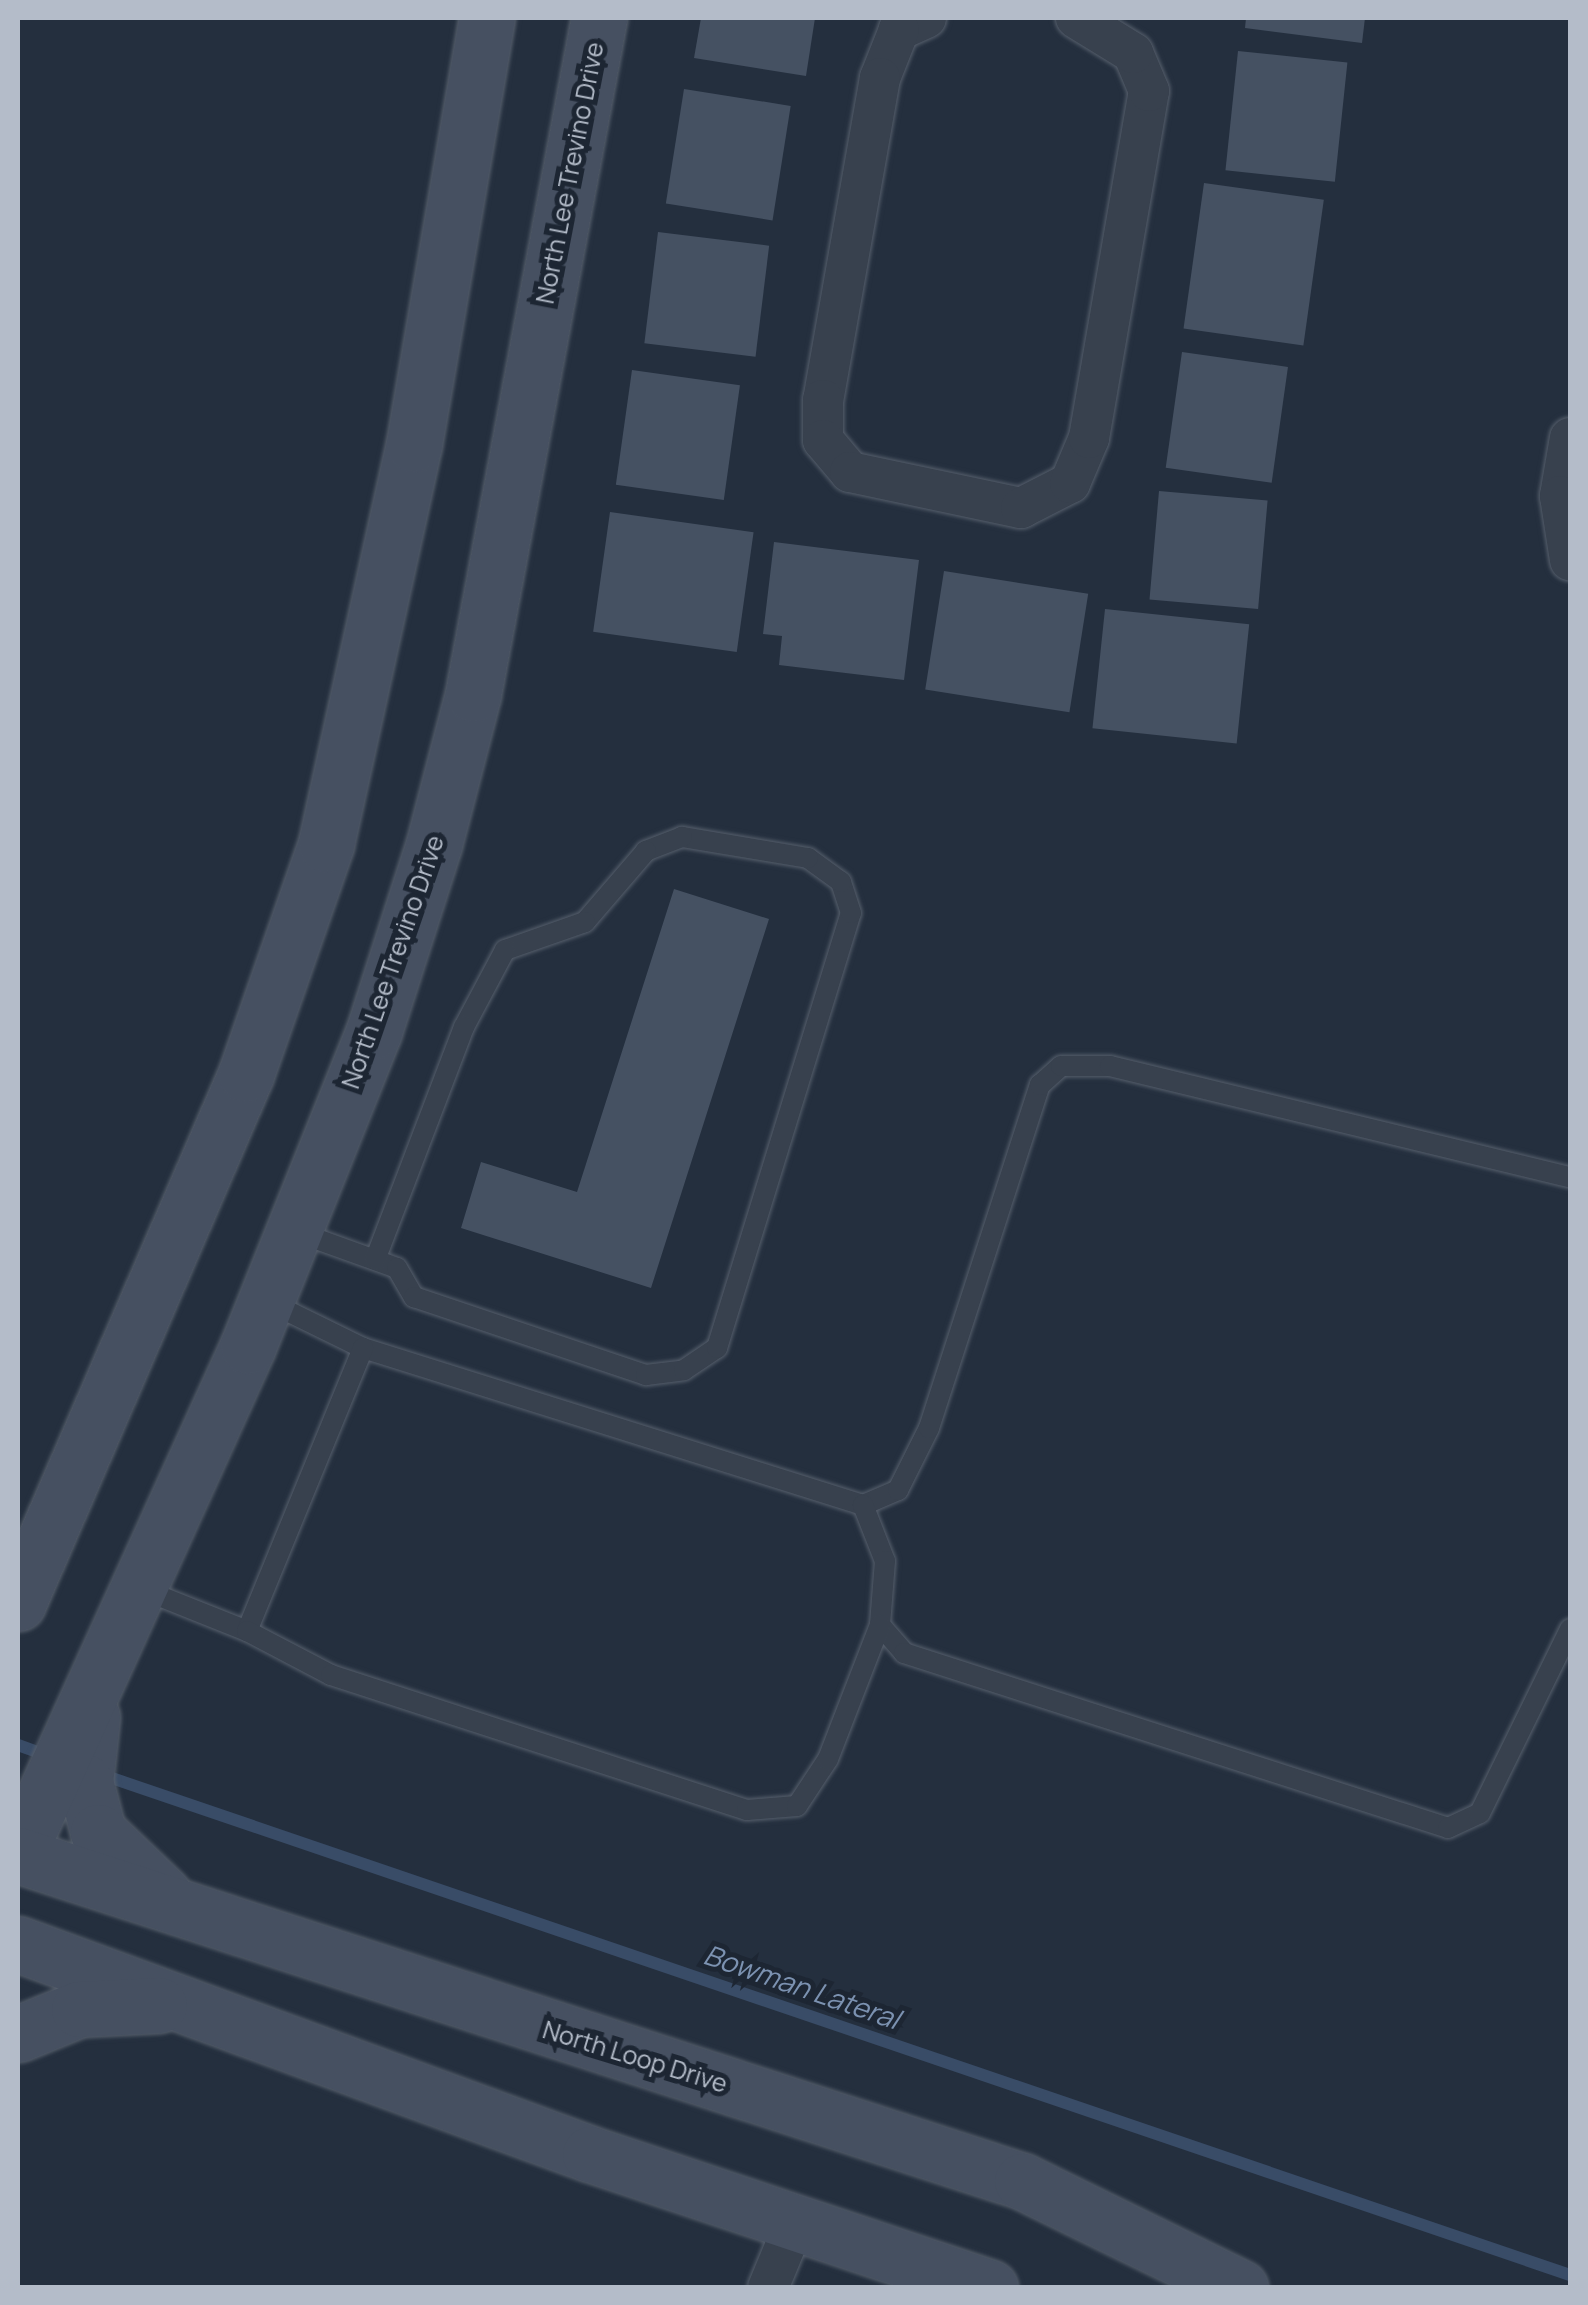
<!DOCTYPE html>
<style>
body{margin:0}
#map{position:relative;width:1588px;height:2305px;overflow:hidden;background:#242f3e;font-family:Manrope,sans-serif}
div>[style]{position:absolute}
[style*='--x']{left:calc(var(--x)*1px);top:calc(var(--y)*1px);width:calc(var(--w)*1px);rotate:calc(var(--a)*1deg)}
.stream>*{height:12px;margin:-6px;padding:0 6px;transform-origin:6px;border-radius:6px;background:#394c67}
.building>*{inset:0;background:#455162;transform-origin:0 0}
.roads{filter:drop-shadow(0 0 2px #565f6c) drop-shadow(0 0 2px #565f6c)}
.service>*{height:20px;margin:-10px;padding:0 10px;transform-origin:10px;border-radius:10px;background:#38414e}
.minor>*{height:40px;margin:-20px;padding:0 20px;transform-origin:20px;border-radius:20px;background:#38414e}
.secondary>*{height:55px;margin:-27.5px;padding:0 27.5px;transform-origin:27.5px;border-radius:27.5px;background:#465061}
span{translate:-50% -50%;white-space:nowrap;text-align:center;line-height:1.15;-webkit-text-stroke:10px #1d2633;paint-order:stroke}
.street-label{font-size:25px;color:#b4bcc9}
.water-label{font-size:28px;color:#7c92b1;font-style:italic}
.frame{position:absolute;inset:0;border:20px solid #b4bcc9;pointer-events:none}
</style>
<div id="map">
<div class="stream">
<div style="--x:18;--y:1745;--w:32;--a:20"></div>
<div style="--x:100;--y:1774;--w:1553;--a:18.82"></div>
</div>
<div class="building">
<div style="clip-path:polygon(701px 18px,815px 18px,806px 76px,694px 58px)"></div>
<div style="clip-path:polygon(1246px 18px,1365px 18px,1362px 43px,1245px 28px)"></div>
<div style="left:1238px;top:51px;width:110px;height:120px;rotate:6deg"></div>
<div style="left:684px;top:89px;width:108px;height:116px;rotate:9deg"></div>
<div style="left:1204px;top:183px;width:121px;height:147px;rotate:8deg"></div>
<div style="left:658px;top:232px;width:112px;height:112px;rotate:7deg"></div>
<div style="left:1182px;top:352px;width:107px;height:117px;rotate:8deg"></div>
<div style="left:632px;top:370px;width:109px;height:116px;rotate:8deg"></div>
<div style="left:1159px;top:491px;width:109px;height:109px;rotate:5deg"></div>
<div style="left:610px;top:512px;width:145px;height:121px;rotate:8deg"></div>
<div style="clip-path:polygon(774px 542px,919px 560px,904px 680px,779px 665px,782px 636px,763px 634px)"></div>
<div style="left:944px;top:571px;width:146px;height:120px;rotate:9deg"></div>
<div style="left:1105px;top:609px;width:145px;height:120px;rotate:6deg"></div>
<div style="clip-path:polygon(674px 889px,769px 919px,651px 1288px,461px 1228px,481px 1162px,577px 1192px)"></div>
</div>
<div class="roads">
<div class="service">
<div style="--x:297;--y:1232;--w:106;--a:19.8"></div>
<div style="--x:397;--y:1268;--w:34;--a:60"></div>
<div style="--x:414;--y:1297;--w:245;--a:18.6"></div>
<div style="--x:646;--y:1375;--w:38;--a:-7"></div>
<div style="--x:684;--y:1370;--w:40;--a:-34"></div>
<div style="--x:717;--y:1348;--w:455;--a:-72.9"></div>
<div style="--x:851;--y:913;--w:33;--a:-108"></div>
<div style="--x:841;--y:882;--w:41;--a:-144"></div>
<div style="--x:808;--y:858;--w:128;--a:-170.5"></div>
<div style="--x:682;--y:837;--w:39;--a:159"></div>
<div style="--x:646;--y:851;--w:94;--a:130.7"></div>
<div style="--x:585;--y:922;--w:85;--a:160.7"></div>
<div style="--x:505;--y:950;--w:87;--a:118"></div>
<div style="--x:464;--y:1027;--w:249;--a:110.9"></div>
<div style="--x:269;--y:1302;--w:105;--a:26.1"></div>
<div style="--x:363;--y:1348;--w:524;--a:17.43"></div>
<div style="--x:863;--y:1505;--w:38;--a:-23"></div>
<div style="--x:898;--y:1490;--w:69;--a:-63.4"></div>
<div style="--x:929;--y:1428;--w:361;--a:-72.1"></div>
<div style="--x:1040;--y:1085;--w:28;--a:-42"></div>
<div style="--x:1061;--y:1066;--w:49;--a:0"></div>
<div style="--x:1110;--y:1066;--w:473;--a:13.6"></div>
<div style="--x:863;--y:1505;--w:60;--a:68.6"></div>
<div style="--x:885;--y:1561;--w:64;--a:94.5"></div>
<div style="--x:880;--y:1625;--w:37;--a:49"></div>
<div style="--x:904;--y:1653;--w:571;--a:17.83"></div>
<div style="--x:1448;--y:1828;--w:35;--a:-25"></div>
<div style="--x:1480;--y:1813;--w:205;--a:-63.9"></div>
<div style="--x:139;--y:1588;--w:116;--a:21.7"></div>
<div style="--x:247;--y:1631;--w:306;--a:-67.7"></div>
<div style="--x:247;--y:1631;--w:95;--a:27.6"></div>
<div style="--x:331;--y:1675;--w:437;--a:18"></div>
<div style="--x:747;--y:1810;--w:50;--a:-4.6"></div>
<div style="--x:797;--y:1806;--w:56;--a:-56.6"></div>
<div style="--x:828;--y:1759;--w:144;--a:-68.8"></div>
</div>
<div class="minor">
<div style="--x:926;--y:18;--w:30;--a:156"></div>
<div style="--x:899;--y:30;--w:52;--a:111.6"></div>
<div style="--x:880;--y:78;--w:327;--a:100"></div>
<div style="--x:823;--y:400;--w:40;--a:90"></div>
<div style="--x:823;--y:440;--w:42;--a:49.8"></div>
<div style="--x:850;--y:472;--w:175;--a:11.9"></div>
<div style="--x:1021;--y:508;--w:55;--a:-27"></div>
<div style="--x:1070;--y:483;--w:49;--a:-67.1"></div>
<div style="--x:1089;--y:438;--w:352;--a:-80.2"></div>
<div style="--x:1149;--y:91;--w:41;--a:-112.8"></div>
<div style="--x:1133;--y:53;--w:67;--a:-148.4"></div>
<div style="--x:1570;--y:438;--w:59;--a:99.8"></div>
<div style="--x:1560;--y:496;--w:65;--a:81.1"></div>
<div style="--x:768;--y:2288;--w:74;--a:-67.6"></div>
</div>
<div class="secondary">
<div style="--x:18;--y:1603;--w:576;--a:-66.68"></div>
<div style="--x:246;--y:1074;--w:244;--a:-70.8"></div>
<div style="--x:326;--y:844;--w:410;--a:-77.6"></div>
<div style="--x:414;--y:444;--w:432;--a:-80.3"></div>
<div style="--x:92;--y:1717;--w:65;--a:96.1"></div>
<div style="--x:85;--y:1782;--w:52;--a:75.4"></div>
<div style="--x:98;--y:1832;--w:91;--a:43.7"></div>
<div style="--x:18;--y:1854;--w:558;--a:-65.64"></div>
<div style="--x:248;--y:1346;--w:339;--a:-68.2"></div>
<div style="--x:374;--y:1031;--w:196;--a:-72.2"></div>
<div style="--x:434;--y:844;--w:155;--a:-75.4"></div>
<div style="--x:473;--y:694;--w:688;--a:-79.44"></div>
<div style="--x:18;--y:1855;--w:1056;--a:17.99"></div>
<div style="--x:1022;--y:2181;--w:243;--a:26.1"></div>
<div style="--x:18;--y:1944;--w:609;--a:20.16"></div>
<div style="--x:590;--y:2154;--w:422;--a:18.5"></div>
<div style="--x:18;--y:2034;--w:66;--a:-22.3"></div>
<div style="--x:79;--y:2009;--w:80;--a:-2.9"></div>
</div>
</div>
<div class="street-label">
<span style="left:570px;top:173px;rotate:-79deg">North Lee Trevino Drive</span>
<span style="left:393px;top:962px;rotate:-71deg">North Lee Trevino Drive</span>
<span style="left:635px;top:2057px;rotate:17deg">North Loop Drive</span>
</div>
<div class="water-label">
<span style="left:802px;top:1986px;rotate:19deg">Bowman Lateral</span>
</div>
<div class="frame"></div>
</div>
